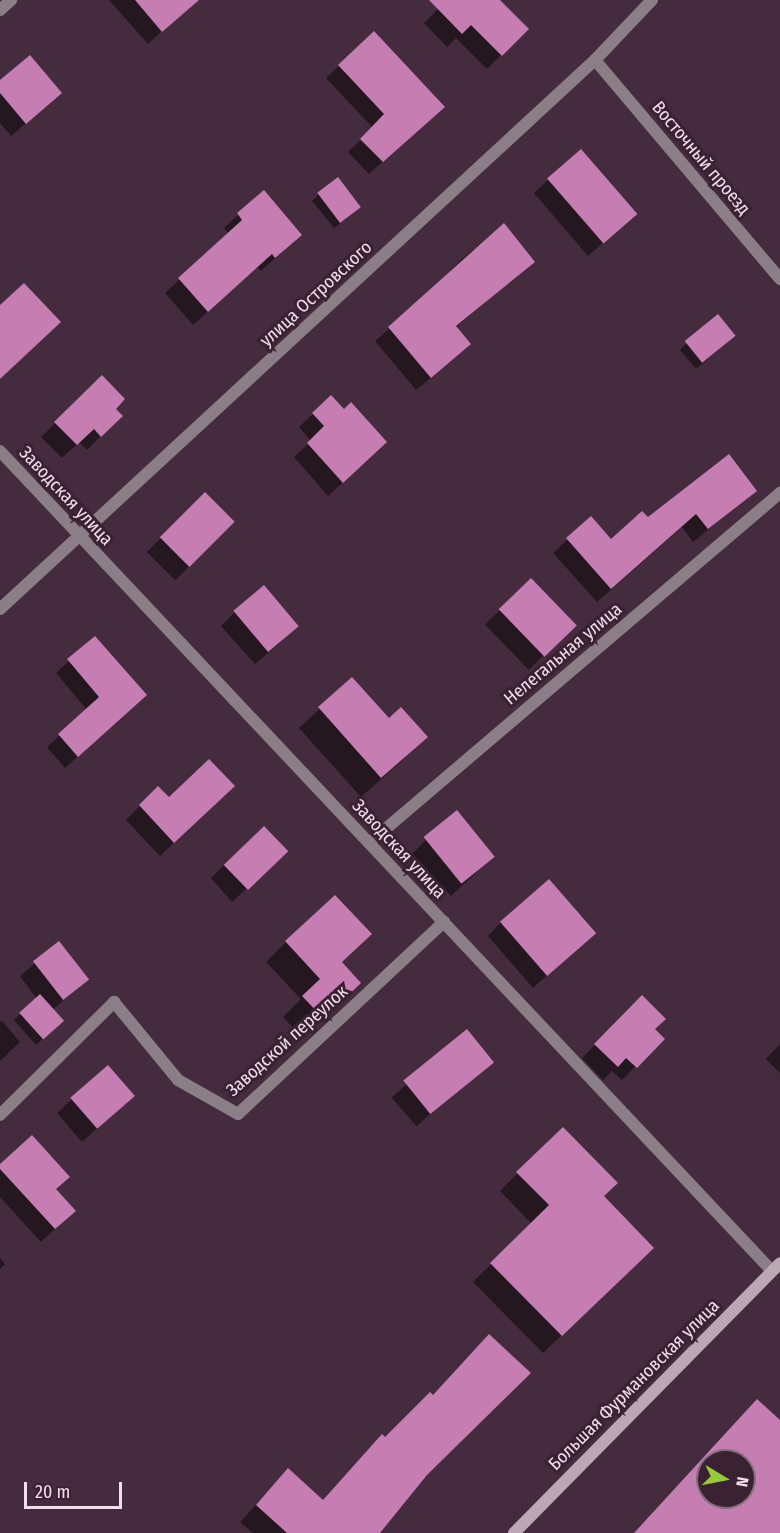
<!DOCTYPE html>
<meta charset="utf-8">
<style>
body{margin:0}
#map{position:relative;width:780px;height:1533px;overflow:hidden;background:#442b3d;font-family:"Fira Sans Condensed",sans-serif}
div>[style]{position:absolute}
[style*='--x']{left:calc(var(--x)*1px);top:calc(var(--y)*1px);width:calc(var(--w)*1px);rotate:calc(var(--a)*1deg)}
.shadow>*{inset:0;background:#0007;transform-origin:0 0}
.building>*{inset:0;background:#c67db2;transform-origin:0 0}
.service>*{height:12px;margin:-6px;padding:0 6px;transform-origin:6px;border-radius:6px;background:#8b7e87}
.minor>*{height:12px;margin:-6px;padding:0 6px;transform-origin:6px;border-radius:6px;background:#8b7e87}
.tertiary>*{height:12px;margin:-6px;padding:0 6px;transform-origin:6px;border-radius:6px;background:#8b7e87}
.secondary>*{height:12px;margin:-6px;padding:0 6px;transform-origin:6px;border-radius:6px;background:#bca7b5}
span{translate:-50% -50%;white-space:nowrap;text-align:center;line-height:1.15;-webkit-text-stroke:6px #3a2233;paint-order:stroke}
.street-label{font-size:18px;color:#f1e0ec}
.north{position:absolute;left:696px;top:1449px;width:60px;height:60px;box-sizing:border-box;background:#3a2233;border:2px solid #836e7d;border-radius:50%;rotate:100deg;font-size:16px;font-weight:700;line-height:24px;text-align:center;color:#f1e0ec}
.north::after{content:'';display:block;margin:auto;width:21px;height:27px;background:#97cc38;clip-path:polygon(50% 0,100% 100%,50% 72%,0 100%)}
.scale{position:absolute;left:24px;top:1482px;width:98px;height:27px;box-sizing:border-box;border:3px solid #f1e0ec;border-top:0;padding-left:8px;font-size:18px;line-height:21px;white-space:nowrap;color:#f1e0ec;-webkit-text-stroke:4px #3a2233;paint-order:stroke}
</style>
<div id="map">
<div class="shadow">
<div style="clip-path:polygon(109px 0,173px 0,183px 12px,148px 44px)"></div>
<div style="clip-path:polygon(447px 0,498px 0,527px 29px,487px 69px,456px 38px,447px 47px,424px 23px)"></div>
<div style="clip-path:polygon(374px 33px,443px 107px,369px 174px,348px 152px,373px 128px,326px 78px)"></div>
<div style="clip-path:polygon(0 82px,60px 93px,11px 136px,0 123px)"></div>
<div style="clip-path:polygon(548px 180px,635px 214px,588px 256px,534px 193px)"></div>
<div style="clip-path:polygon(263px 192px,286px 248px,261px 271px,257px 267px,193px 325px,165px 293px,229px 234px,224px 228px)"></div>
<div style="clip-path:polygon(319px 194px,353px 214px,334px 228px,312px 201px)"></div>
<div style="clip-path:polygon(503px 226px,533px 262px,455px 328px,455px 358px,416px 390px,375px 341px,451px 276px,448px 273px,462px 259px)"></div>
<div style="clip-path:polygon(728px 342px,696px 369px,680px 350px,687px 343px)"></div>
<div style="clip-path:polygon(102px 377px,114px 409px,121px 416px,87px 450px,79px 442px,62px 458px,41px 437px)"></div>
<div style="clip-path:polygon(313px 414px,372px 456px,328px 496px,294px 457px,311px 441px,299px 427px)"></div>
<div style="clip-path:polygon(755px 491px,693px 542px,682px 527px,597px 602px,553px 553px,591px 518px,611px 541px,647px 519px)"></div>
<div style="left:205px;top:494px;width:40px;height:82px;rotate:45deg"></div>
<div style="left:531px;top:580px;width:63px;height:64px;rotate:46deg"></div>
<div style="clip-path:polygon(235px 612px,283px 640px,255px 664px,221px 626px)"></div>
<div style="clip-path:polygon(94px 638px,133px 707px,65px 768px,47px 747px,87px 710px,56px 673px)"></div>
<div style="clip-path:polygon(352px 679px,406px 757px,361px 797px,299px 728px)"></div>
<div style="clip-path:polygon(158px 788px,169px 799px,219px 800px,160px 856px,126px 820px)"></div>
<div style="clip-path:polygon(426px 840px,479px 870px,451px 896px,412px 854px)"></div>
<div style="clip-path:polygon(224px 865px,272px 865px,232px 902px,211px 878px)"></div>
<div style="clip-path:polygon(501px 922px,594px 933px,533px 988px,488px 936px)"></div>
<div style="clip-path:polygon(286px 942px,341px 963px,339px 1003px,303px 1038px,283px 1017px,301px 999px,266px 962px)"></div>
<div style="clip-path:polygon(59px 943px,87px 980px,52px 1010px,55px 1028px,36px 1045px,14px 1020px,37px 999px,20px 976px)"></div>
<div style="clip-path:polygon(642px 997px,653px 1030px,662px 1039px,622px 1080px,612px 1071px,603px 1080px,582px 1058px)"></div>
<div style="clip-path:polygon(2px 1021px,20px 1042px,0 1061px,0 1022px)"></div>
<div style="left:467px;top:1032px;width:38px;height:100px;rotate:49deg"></div>
<div style="clip-path:polygon(780px 1044px,780px 1073px,766px 1059px)"></div>
<div style="clip-path:polygon(107px 1067px,119px 1109px,82px 1142px,57px 1113px)"></div>
<div style="clip-path:polygon(0 1166px,55px 1190px,60px 1224px,41px 1242px,0 1197px)"></div>
<div style="clip-path:polygon(518px 1173px,602px 1196px,634px 1266px,543px 1353px,473px 1282px,532px 1224px,500px 1191px)"></div>
<div style="clip-path:polygon(0 1258px,5px 1264px,0 1269px)"></div>
<div style="clip-path:polygon(385px 1439px,369px 1533px,253px 1533px,240px 1522px,288px 1470px,323px 1501px)"></div>
</div>
<div class="building">
<div style="clip-path:polygon(135px 0,199px 0,162px 32px)"></div>
<div style="clip-path:polygon(429px 0,500px 0,529px 29px,502px 56px,471px 25px,462px 34px)"></div>
<div style="clip-path:polygon(374px 31px,445px 107px,383px 162px,360px 139px,384px 114px,338px 65px)"></div>
<div style="clip-path:polygon(30px 55px,62px 93px,26px 124px,0 93px,0 80px)"></div>
<div style="left:581px;top:149px;width:86px;height:45px;rotate:49deg"></div>
<div style="left:338px;top:177px;width:38px;height:26px;rotate:53deg"></div>
<div style="clip-path:polygon(264px 190px,302px 235px,275px 258px,272px 254px,208px 312px,178px 278px,242px 220px,237px 213px)"></div>
<div style="clip-path:polygon(504px 223px,535px 262px,456px 326px,471px 344px,431px 378px,388px 327px)"></div>
<div style="clip-path:polygon(24px 283px,61px 322px,0 379px,0 305px)"></div>
<div style="left:718px;top:314px;width:28px;height:43px;rotate:51deg"></div>
<div style="clip-path:polygon(102px 375px,125px 399px,116px 409px,123px 416px,101px 437px,94px 429px,77px 445px,54px 422px)"></div>
<div style="clip-path:polygon(331px 395px,344px 409px,351px 402px,387px 442px,343px 483px,307px 443px,324px 426px,312px 413px)"></div>
<div style="clip-path:polygon(729px 454px,757px 491px,708px 529px,696px 514px,611px 589px,566px 538px,591px 516px,611px 539px,642px 511px,648px 517px)"></div>
<div style="left:205px;top:492px;width:42px;height:64px;rotate:45deg"></div>
<div style="left:531px;top:578px;width:66px;height:45px;rotate:46deg"></div>
<div style="left:264px;top:585px;width:54px;height:40px;rotate:50deg"></div>
<div style="clip-path:polygon(95px 636px,147px 695px,78px 757px,58px 734px,99px 697px,67px 659px)"></div>
<div style="clip-path:polygon(352px 677px,389px 718px,401px 707px,428px 737px,381px 778px,318px 707px)"></div>
<div style="clip-path:polygon(209px 759px,235px 786px,174px 843px,139px 805px,158px 786px,169px 797px)"></div>
<div style="left:457px;top:810px;width:60px;height:43px;rotate:51deg"></div>
<div style="left:264px;top:826px;width:35px;height:56px;rotate:46deg"></div>
<div style="left:549px;top:879px;width:72px;height:65px;rotate:49deg"></div>
<div style="clip-path:polygon(335px 895px,372px 934px,342px 962px,361px 983px,324px 1019px,302px 996px,320px 979px,285px 941px)"></div>
<div style="left:59px;top:941px;width:49px;height:33px;rotate:52deg"></div>
<div style="left:40px;top:994px;width:36px;height:28px;rotate:48deg"></div>
<div style="clip-path:polygon(642px 995px,666px 1019px,655px 1029px,665px 1039px,637px 1068px,626px 1058px,618px 1067px,594px 1044px)"></div>
<div style="left:467px;top:1029px;width:43px;height:82px;rotate:51deg"></div>
<div style="left:108px;top:1065px;width:41px;height:50px;rotate:49deg"></div>
<div style="clip-path:polygon(563px 1127px,618px 1183px,604px 1196px,654px 1248px,562px 1336px,490px 1263px,549px 1205px,516px 1172px)"></div>
<div style="clip-path:polygon(32px 1135px,70px 1177px,56px 1189px,76px 1211px,55px 1229px,0 1169px,0 1164px)"></div>
<div style="clip-path:polygon(489px 1334px,531px 1373px,427px 1475px,380px 1533px,287px 1533px,256px 1505px,288px 1468px,323px 1500px,382px 1434px,385px 1437px,430px 1392px,433px 1395px)"></div>
<div style="clip-path:polygon(evenodd,757px 1399px,780px 1420px,780px 1533px,634px 1533px,757px 1399px,708px 1461px,744px 1461px,744px 1497px,708px 1497px,708px 1461px)"></div>
</div>
<div class="service">
<div style="--x:595;--y:60;--w:287;--a:49.8"></div>
</div>
<div class="minor">
<div style="--x:0;--y:10;--w:15;--a:-42"></div>
<div style="--x:0;--y:609;--w:810;--a:-42.7"></div>
<div style="--x:595;--y:60;--w:83;--a:-46.5"></div>
<div style="--x:369;--y:843;--w:540;--a:-40.42"></div>
<div style="--x:0;--y:1115;--w:161;--a:-44.7"></div>
<div style="--x:114;--y:1002;--w:101;--a:50.6"></div>
<div style="--x:178;--y:1080;--w:69;--a:29.5"></div>
<div style="--x:238;--y:1114;--w:282;--a:-43"></div>
</div>
<div class="tertiary">
<div style="--x:0;--y:451;--w:1126;--a:46.73"></div>
</div>
<div class="secondary">
<div style="--x:514;--y:1533;--w:379;--a:-45.4"></div>
</div>
<div class="street-label">
<span style="left:701px;top:158px;rotate:50deg">Восточный проезд</span>
<span style="left:316px;top:294px;rotate:-43deg">улица Островского</span>
<span style="left:66px;top:496px;rotate:47deg">Заводская улица</span>
<span style="left:563px;top:654px;rotate:-40deg">Нелегальная улица</span>
<span style="left:399px;top:849px;rotate:47deg">Заводская улица</span>
<span style="left:287px;top:1041px;rotate:-42deg">Заводской переулок</span>
<span style="left:634px;top:1385px;rotate:-45deg">Большая Фурмановская улица</span>
</div>
<div class="north">N</div>
<div class="scale">20 m</div>
</div>
